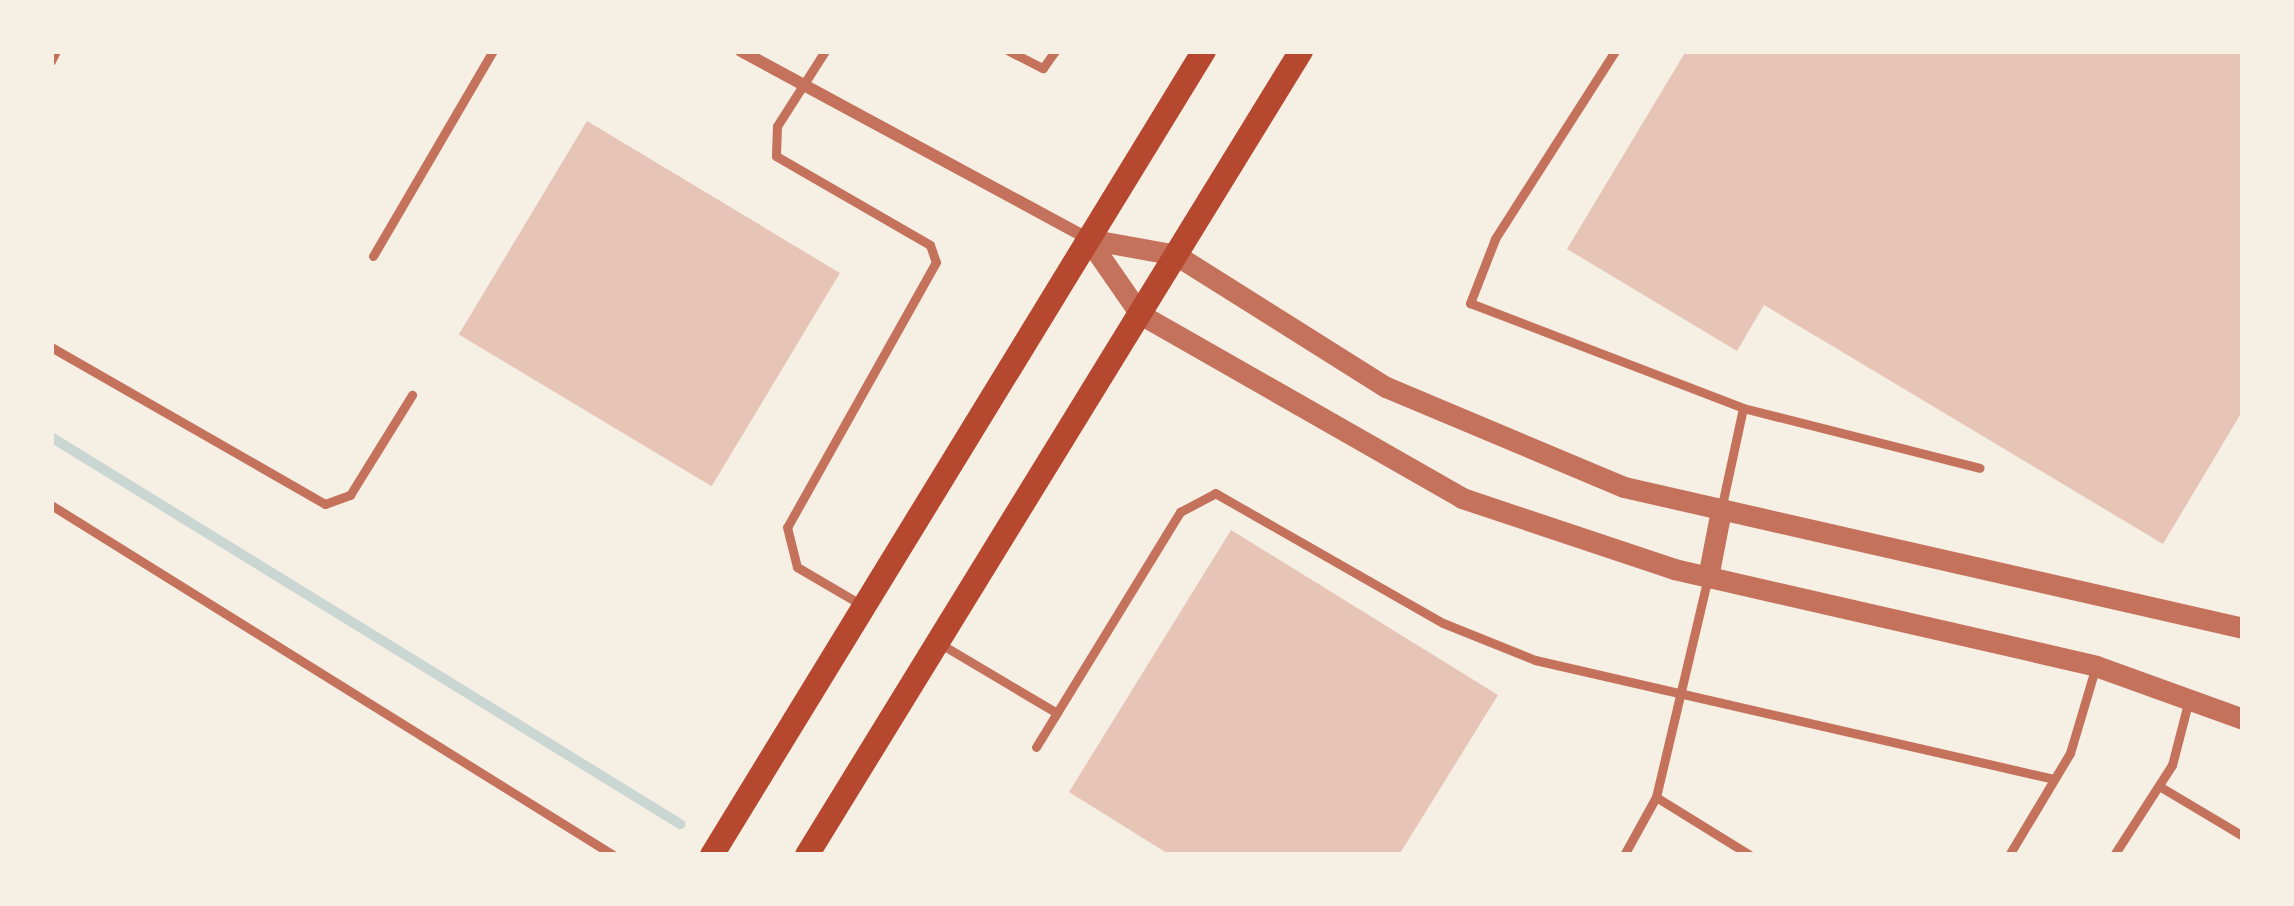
<!DOCTYPE html>
<style>
body{margin:0}
#map{position:relative;width:2294px;height:906px;overflow:hidden;background:#f6efe4;font-family:"Alegreya Sans",sans-serif}
div>[style]{position:absolute}
[style*='--x']{left:calc(var(--x)*1px);top:calc(var(--y)*1px);width:calc(var(--w)*1px);rotate:calc(var(--a)*1deg)}
.stream>*{height:10px;margin:-5px;padding:0 5px;transform-origin:5px;border-radius:5px;background:#c9d6d2}
.building>*{inset:0;background:#e6c5b7;transform-origin:0 0}
.service>*{height:9px;margin:-4.5px;padding:0 4.5px;transform-origin:4.5px;border-radius:4.5px;background:#c5725c}
.minor>*{height:12px;margin:-6px;padding:0 6px;transform-origin:6px;border-radius:6px;background:#c5725c}
.tertiary>*{height:21px;margin:-10.5px;padding:0 10.5px;transform-origin:10.5px;border-radius:10.5px;background:#c5725c}
.secondary>*{height:24px;margin:-12px;padding:0 12px;transform-origin:12px;border-radius:12px;background:#b5482f}
span{translate:-50% -50%;white-space:nowrap;text-align:center;line-height:1.15;-webkit-text-stroke:12px #f6efe4;paint-order:stroke}
.frame{position:absolute;inset:0;border:54px solid #f6efe4;pointer-events:none}
</style>
<div id="map">
<div class="stream">
<div style="--x:51;--y:437;--w:739;--a:31.6"></div>
</div>
<div class="building">
<div style="clip-path:polygon(1686px 51px,2243px 51px,2243px 410px,2163px 544px,1764px 305px,1737px 351px,1567px 249px)"></div>
<div style="left:587px;top:121px;width:295px;height:249px;rotate:31deg"></div>
<div style="clip-path:polygon(1231px 530px,1498px 695px,1399px 855px,1170px 855px,1069px 792px)"></div>
</div>
<div class="service">
<div style="--x:825;--y:51;--w:89;--a:122.6"></div>
<div style="--x:777;--y:126;--w:30;--a:92"></div>
<div style="--x:776;--y:156;--w:178;--a:30"></div>
<div style="--x:930;--y:245;--w:18;--a:71"></div>
<div style="--x:936;--y:262;--w:304;--a:119.3"></div>
<div style="--x:787;--y:527;--w:41;--a:76"></div>
<div style="--x:797;--y:567;--w:73;--a:30.4"></div>
<div style="--x:1009;--y:51;--w:38;--a:27"></div>
<div style="--x:1043;--y:68;--w:21;--a:-55"></div>
<div style="--x:1615;--y:51;--w:223;--a:122.6"></div>
<div style="--x:1495;--y:239;--w:69;--a:111.3"></div>
<div style="--x:1470;--y:303;--w:292;--a:21"></div>
<div style="--x:1743;--y:408;--w:104;--a:102.2"></div>
<div style="--x:51;--y:61;--w:11;--a:-63"></div>
<div style="--x:373;--y:256;--w:238;--a:-59.7"></div>
<div style="--x:51;--y:347;--w:316;--a:29.8"></div>
<div style="--x:325;--y:504;--w:27;--a:-20"></div>
<div style="--x:350;--y:495;--w:118;--a:-58.2"></div>
<div style="--x:1743;--y:408;--w:244;--a:14.2"></div>
<div style="--x:51;--y:505;--w:662;--a:31.91"></div>
<div style="--x:1708;--y:577;--w:226;--a:103.3"></div>
<div style="--x:1656;--y:797;--w:110;--a:31.7"></div>
<div style="--x:939;--y:643;--w:137;--a:30.7"></div>
<div style="--x:1036;--y:747;--w:276;--a:-58.5"></div>
<div style="--x:1180;--y:512;--w:40;--a:-28"></div>
<div style="--x:1215;--y:493;--w:262;--a:29.7"></div>
<div style="--x:1443;--y:623;--w:99;--a:21.9"></div>
<div style="--x:1535;--y:660;--w:532;--a:12.91"></div>
<div style="--x:2159;--y:786;--w:98;--a:30.8"></div>
<div style="--x:1624;--y:855;--w:66;--a:-61.1"></div>
<div style="--x:2009;--y:855;--w:119;--a:-59.1"></div>
<div style="--x:2070;--y:753;--w:91;--a:-73.4"></div>
<div style="--x:2114;--y:855;--w:107;--a:-57.2"></div>
<div style="--x:2172;--y:765;--w:64;--a:-75.5"></div>
</div>
<div class="minor">
<div style="--x:741;--y:51;--w:395;--a:28.4"></div>
</div>
<div class="tertiary">
<div style="--x:1088;--y:239;--w:91;--a:55.3"></div>
<div style="--x:1140;--y:314;--w:371;--a:29.7"></div>
<div style="--x:1462;--y:498;--w:224;--a:18.5"></div>
<div style="--x:1674;--y:569;--w:433;--a:12.9"></div>
<div style="--x:2096;--y:666;--w:156;--a:19.8"></div>
<div style="--x:1088;--y:239;--w:89;--a:10.3"></div>
<div style="--x:1176;--y:255;--w:248;--a:32.2"></div>
<div style="--x:1386;--y:387;--w:258;--a:22.8"></div>
<div style="--x:1624;--y:487;--w:635;--a:12.83"></div>
<div style="--x:1708;--y:577;--w:63;--a:-79"></div>
</div>
<div class="secondary">
<div style="--x:712;--y:855;--w:943;--a:-58.54"></div>
<div style="--x:807;--y:855;--w:944;--a:-58.43"></div>
</div>
<div class="frame"></div>
</div>
